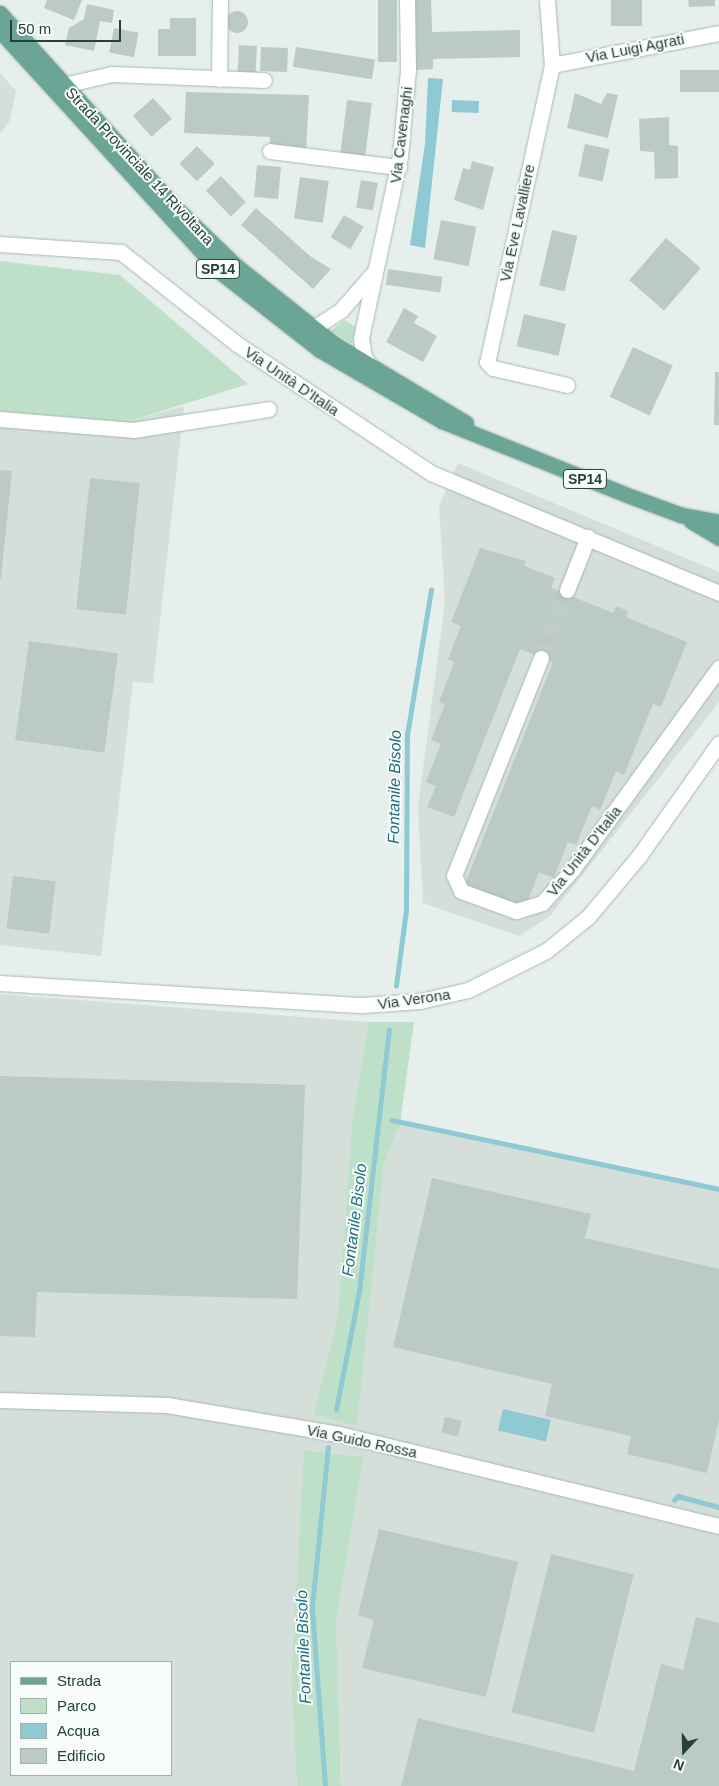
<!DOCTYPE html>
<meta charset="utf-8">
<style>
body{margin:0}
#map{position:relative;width:719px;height:1786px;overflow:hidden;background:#e6efeb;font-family:Helvetica,sans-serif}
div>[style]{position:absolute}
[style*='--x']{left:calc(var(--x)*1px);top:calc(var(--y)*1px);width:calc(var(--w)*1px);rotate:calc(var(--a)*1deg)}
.built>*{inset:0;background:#d4dfda}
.green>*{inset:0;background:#bfe0c8}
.water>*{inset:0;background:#8ec9d4;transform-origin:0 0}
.stream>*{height:4.5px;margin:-2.25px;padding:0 2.25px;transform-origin:2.25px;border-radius:2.25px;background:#8ec9d4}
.building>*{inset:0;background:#bbcac4;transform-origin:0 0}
.round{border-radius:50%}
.minor-tunnel>*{height:15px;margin-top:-7.5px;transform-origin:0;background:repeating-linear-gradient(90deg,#bfccc8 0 15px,transparent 0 23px)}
.roads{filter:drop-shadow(0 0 1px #a8b8b2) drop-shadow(0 0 1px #a8b8b2)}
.minor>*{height:15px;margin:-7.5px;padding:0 7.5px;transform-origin:7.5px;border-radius:7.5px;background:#fff}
.major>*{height:15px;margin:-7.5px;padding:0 7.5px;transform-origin:7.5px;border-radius:7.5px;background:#6aa596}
span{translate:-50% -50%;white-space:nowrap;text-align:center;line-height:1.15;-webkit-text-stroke:4px #f7fbf9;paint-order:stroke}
.shield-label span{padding:1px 4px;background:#f7fbf9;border:1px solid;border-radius:4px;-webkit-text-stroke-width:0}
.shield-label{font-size:14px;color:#24423a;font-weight:700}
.street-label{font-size:15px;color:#24423a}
.water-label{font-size:16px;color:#1c6f80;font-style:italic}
.legend{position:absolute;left:10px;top:1661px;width:162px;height:115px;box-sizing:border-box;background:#f7fbf9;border:1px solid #a3b1ad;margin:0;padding:6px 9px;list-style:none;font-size:15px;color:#24423a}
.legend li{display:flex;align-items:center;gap:10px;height:25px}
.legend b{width:25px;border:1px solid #a3b1ad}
.north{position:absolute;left:659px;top:1726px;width:50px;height:50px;-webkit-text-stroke:4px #f7fbf9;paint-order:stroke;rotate:201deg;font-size:14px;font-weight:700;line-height:20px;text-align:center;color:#24423a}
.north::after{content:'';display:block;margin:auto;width:18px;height:22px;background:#24423a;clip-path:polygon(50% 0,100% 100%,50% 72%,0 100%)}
.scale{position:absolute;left:10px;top:20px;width:111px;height:22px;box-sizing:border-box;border:2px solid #24423a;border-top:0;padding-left:6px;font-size:15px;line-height:18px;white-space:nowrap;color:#24423a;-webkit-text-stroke:4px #f7fbf9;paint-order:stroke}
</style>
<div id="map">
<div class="built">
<div style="clip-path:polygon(0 73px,16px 91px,10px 120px,0 134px)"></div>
<div style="clip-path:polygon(184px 406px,153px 683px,133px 682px,101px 956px,0 945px,0 411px,127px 422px)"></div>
<div style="clip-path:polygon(458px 463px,719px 572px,719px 702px,550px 916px,519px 936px,423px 903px,418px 807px,445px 602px,439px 506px)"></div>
<div style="clip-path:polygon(evenodd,0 994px,368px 1022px,353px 1114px,719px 1191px,719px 1786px,341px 1786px,336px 1622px,364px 1457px,305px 1450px,291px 1681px,297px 1786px,0 1786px,0 994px,11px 1662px,171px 1662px,171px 1775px,11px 1775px,11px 1662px)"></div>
</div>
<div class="green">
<div style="clip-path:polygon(0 261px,120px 275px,248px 384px,127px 422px,0 411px)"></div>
<div style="clip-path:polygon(344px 320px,356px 327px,352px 344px,331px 331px)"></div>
<div style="clip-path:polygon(368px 1022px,414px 1022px,400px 1124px,384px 1162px,357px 1426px,314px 1414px,338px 1317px,353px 1114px)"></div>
<div style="clip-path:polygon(304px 1450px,364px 1457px,336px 1622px,341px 1786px,297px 1786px,291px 1681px)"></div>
</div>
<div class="water">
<div style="clip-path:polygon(428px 78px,443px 79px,425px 248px,410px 245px,425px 144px)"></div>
<div style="left:452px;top:100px;width:27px;height:12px;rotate:2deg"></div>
<div style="left:503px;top:1409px;width:49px;height:22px;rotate:13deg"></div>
</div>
<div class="stream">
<div style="--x:396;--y:986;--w:77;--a:-82.5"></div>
<div style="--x:406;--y:910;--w:175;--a:-89.7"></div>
<div style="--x:407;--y:735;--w:147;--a:-80.6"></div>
<div style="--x:392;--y:1120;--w:334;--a:11.9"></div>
<div style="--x:336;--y:1410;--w:120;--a:-79"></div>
<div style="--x:359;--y:1292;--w:264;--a:-83.5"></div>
<div style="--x:674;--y:1500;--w:6;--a:-45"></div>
<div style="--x:678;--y:1496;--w:42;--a:15"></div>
<div style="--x:325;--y:1786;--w:179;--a:-94.2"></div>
<div style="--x:312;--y:1607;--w:160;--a:-84.3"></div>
</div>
<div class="building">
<div style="clip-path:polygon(47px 0,82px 0,74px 20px,44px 8px)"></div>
<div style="left:378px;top:0;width:19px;height:62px"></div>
<div style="clip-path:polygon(414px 0,431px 0,432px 32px,520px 30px,520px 57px,433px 59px,433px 69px,415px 70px)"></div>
<div style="left:611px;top:0;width:31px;height:26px"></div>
<div style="clip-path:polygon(688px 0,715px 0,715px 6px,689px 7px)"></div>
<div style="clip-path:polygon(87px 4px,114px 10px,112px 23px,100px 21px,94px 51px,65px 45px,69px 28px,84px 19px)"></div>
<div class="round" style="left:226px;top:11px;width:22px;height:22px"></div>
<div style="clip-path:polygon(170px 18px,196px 18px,196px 56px,158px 56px,158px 29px,170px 29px)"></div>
<div style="left:114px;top:28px;width:25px;height:25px;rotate:11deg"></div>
<div style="left:239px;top:45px;width:18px;height:30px;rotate:3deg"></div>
<div style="left:261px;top:47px;width:27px;height:24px;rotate:2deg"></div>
<div style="left:296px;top:47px;width:80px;height:20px;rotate:9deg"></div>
<div style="left:719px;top:70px;width:22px;height:39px;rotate:90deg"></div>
<div style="clip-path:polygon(186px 92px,309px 95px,306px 151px,270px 149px,270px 137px,184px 133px)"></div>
<div style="clip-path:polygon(575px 93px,601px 104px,607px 93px,618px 95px,608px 138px,567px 128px)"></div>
<div style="left:153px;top:98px;width:28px;height:27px;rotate:48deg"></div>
<div style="left:347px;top:100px;width:25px;height:56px;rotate:7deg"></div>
<div style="clip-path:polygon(669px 117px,669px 145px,678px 146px,678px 178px,655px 179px,654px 152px,640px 151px,639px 119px)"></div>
<div style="left:585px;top:144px;width:25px;height:33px;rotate:12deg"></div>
<div style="left:197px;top:146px;width:25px;height:25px;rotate:45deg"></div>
<div style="clip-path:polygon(472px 161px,494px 167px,483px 210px,454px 200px,463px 168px,470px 170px)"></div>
<div style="left:257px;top:165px;width:24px;height:32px;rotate:5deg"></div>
<div style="left:221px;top:176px;width:36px;height:21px;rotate:46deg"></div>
<div style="left:300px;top:177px;width:29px;height:42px;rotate:8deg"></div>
<div style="left:361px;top:180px;width:17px;height:28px;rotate:10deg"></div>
<div style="clip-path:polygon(256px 208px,310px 256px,331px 269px,313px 289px,241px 225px)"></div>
<div style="left:344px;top:215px;width:23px;height:26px;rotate:31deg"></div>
<div style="left:441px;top:220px;width:36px;height:40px;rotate:11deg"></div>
<div style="left:552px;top:230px;width:26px;height:57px;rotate:13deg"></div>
<div style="left:666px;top:238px;width:46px;height:56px;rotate:41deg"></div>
<div style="left:388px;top:269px;width:55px;height:16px;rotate:8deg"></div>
<div style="clip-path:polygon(404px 308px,418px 316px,414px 323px,437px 336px,423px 362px,386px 342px)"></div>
<div style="left:524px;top:314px;width:43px;height:33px;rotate:13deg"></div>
<div style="left:633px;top:347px;width:44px;height:55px;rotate:25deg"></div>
<div style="clip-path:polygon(715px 372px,719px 372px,719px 425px,714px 425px)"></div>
<div style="clip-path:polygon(0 470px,12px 471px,1px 578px,0 578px)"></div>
<div style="left:90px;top:478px;width:50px;height:132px;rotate:6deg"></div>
<div style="clip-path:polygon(480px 548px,526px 561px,524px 566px,555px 578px,551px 588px,613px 613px,616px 606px,628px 611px,626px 617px,687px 642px,661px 707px,653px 704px,624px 775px,616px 771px,600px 810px,592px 806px,576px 845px,568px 842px,554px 878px,539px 872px,525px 908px,465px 884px,553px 662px,520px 649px,454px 817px,427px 807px,436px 786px,426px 782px,441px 744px,431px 740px,445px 704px,439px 702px,454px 662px,448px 659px,461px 626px,451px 622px)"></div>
<div style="left:29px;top:641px;width:90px;height:100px;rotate:8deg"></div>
<div style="left:13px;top:876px;width:43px;height:53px;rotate:7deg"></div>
<div style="clip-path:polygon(0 1076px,305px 1085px,297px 1299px,37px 1292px,35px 1337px,0 1336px)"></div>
<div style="clip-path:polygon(432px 1178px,591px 1214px,585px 1238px,719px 1269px,719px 1420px,707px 1473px,627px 1454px,631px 1436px,545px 1416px,552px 1384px,393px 1347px)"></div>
<div style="left:445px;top:1417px;width:17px;height:16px;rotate:13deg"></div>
<div style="clip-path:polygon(379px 1529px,518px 1562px,486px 1697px,362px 1668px,374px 1620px,358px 1615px)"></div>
<div style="left:551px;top:1554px;width:85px;height:163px;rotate:14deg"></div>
<div style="clip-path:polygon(696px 1617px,719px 1623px,719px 1786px,401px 1786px,418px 1718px,634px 1771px,661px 1664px,683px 1670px)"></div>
</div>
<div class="minor-tunnel">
<div style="--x:541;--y:658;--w:73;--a:-69.1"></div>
</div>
<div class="roads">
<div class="minor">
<div style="--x:547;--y:0;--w:65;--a:85.6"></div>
<div style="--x:552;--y:65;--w:304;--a:102.3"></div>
<div style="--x:487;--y:362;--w:8;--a:45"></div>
<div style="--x:493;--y:368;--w:76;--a:12.9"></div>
<div style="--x:552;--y:65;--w:170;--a:-10.8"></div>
<div style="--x:219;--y:79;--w:79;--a:-89.3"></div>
<div style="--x:64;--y:85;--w:49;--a:-12.9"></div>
<div style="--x:112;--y:74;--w:152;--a:2.3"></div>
<div style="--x:270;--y:151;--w:130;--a:7.1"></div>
<div style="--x:0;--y:244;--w:121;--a:3.8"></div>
<div style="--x:121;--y:252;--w:148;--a:38.4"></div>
<div style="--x:237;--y:344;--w:233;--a:33.6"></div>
<div style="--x:431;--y:473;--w:312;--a:22.6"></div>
<div style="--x:312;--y:329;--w:35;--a:-33"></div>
<div style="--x:341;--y:310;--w:52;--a:-48.9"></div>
<div style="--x:372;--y:368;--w:14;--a:-126"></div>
<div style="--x:364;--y:357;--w:19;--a:-99"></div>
<div style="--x:361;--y:338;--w:186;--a:-77.9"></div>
<div style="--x:400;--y:156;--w:86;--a:-84.7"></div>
<div style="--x:408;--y:70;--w:70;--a:-90.8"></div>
<div style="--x:0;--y:419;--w:133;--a:4.7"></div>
<div style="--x:133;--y:430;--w:137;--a:-8.8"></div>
<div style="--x:567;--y:590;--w:57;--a:-68.4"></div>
<div style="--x:541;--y:658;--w:234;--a:111.8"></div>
<div style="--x:454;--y:875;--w:17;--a:66"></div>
<div style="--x:461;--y:891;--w:59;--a:20"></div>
<div style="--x:516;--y:911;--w:27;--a:-17"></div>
<div style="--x:542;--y:903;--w:45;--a:-47.7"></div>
<div style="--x:572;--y:870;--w:250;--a:-54"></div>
<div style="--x:0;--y:983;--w:363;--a:3.5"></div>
<div style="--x:362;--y:1005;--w:58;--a:-3.9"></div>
<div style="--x:420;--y:1001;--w:49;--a:-12.9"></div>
<div style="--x:468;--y:990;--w:87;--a:-26.6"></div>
<div style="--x:546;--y:951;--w:54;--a:-39"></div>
<div style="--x:588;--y:917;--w:80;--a:-50.1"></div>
<div style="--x:639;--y:856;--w:138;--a:-54.7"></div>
<div style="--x:0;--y:1400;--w:167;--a:1.7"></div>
<div style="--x:167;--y:1405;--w:174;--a:9.6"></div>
<div style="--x:339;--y:1434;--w:391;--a:13.6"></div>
</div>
<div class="major">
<div style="--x:0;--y:13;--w:267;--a:47.9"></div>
<div style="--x:179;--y:211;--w:76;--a:43.9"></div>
<div style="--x:234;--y:264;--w:127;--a:38.6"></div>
<div style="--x:333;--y:343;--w:155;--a:31"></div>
<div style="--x:0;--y:31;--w:326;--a:47.6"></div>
<div style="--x:220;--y:272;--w:127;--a:38"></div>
<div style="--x:320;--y:350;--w:141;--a:30.2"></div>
<div style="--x:442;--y:421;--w:199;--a:21.8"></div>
<div style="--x:627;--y:495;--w:58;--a:20.3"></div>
<div style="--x:681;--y:515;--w:39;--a:10"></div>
<div style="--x:691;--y:521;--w:33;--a:31"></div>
</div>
</div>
<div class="shield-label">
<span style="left:218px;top:269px">SP14</span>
<span style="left:585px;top:479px">SP14</span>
</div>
<div class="street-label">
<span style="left:635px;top:48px;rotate:-11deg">Via Luigi Agrati</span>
<span style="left:401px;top:135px;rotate:-83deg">Via Cavenaghi</span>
<span style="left:140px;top:166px;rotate:47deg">Strada Provinciale 14 Rivoltana</span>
<span style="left:517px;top:223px;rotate:-78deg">Via Eve Lavalliere</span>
<span style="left:292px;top:381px;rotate:34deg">Via Unità D'Italia</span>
<span style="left:584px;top:851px;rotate:-52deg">Via Unità D'Italia</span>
<span style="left:414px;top:999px;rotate:-8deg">Via Verona</span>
<span style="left:362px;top:1441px;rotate:12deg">Via Guido Rossa</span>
</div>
<div class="water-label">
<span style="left:395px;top:787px;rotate:-89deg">Fontanile Bisolo</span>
<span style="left:355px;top:1220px;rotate:-83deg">Fontanile Bisolo</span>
<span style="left:304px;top:1647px;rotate:-92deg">Fontanile Bisolo</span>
</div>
<ul class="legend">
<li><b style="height:6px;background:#6aa596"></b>Strada</li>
<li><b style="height:14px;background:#bfe0c8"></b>Parco</li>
<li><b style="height:14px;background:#8ec9d4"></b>Acqua</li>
<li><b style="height:14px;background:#bbcac4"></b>Edificio</li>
</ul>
<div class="north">N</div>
<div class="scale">50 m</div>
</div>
